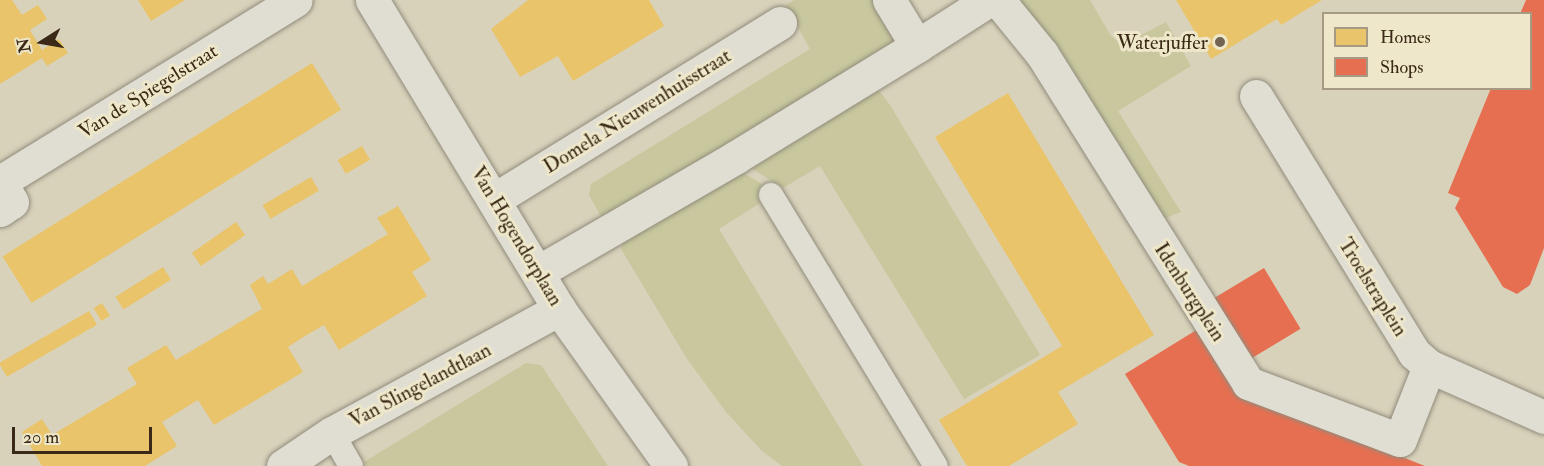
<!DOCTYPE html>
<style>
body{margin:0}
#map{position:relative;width:1544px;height:466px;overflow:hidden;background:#d8d2bb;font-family:"IM FELL Double Pica",serif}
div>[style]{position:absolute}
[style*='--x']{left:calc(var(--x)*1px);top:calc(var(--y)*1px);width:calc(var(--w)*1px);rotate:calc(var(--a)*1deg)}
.green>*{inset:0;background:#c8c79e}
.homes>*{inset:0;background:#e9c46a;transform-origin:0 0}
.shops>*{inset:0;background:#e76f51;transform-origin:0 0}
.roads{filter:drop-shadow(0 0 2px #918c7c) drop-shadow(0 0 2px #918c7c)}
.lane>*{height:24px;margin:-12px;padding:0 12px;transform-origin:12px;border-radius:12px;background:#e0ded2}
.street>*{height:33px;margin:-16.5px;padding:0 16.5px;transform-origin:16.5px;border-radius:16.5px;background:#e0ded2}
.dots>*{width:16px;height:16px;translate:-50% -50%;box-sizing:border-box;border:3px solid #eee7ca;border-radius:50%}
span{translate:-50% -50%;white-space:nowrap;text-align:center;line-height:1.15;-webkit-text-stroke:6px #eee7ca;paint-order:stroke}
.poi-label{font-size:20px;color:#392916}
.right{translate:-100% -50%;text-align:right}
.street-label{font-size:20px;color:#392916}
.legend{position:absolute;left:1322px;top:12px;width:210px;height:78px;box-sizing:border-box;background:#eee7ca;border:2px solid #a69b82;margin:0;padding:8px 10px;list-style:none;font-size:18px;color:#392916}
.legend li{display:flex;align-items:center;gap:12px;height:30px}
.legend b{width:30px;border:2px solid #a69b82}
.north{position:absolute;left:12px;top:12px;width:60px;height:60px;-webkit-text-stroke:4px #eee7ca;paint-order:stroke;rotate:259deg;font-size:16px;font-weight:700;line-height:24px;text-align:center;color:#392916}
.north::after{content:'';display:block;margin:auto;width:21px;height:27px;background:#392916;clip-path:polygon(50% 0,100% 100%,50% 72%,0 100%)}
.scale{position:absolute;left:12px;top:427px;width:140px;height:27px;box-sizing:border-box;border:3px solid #392916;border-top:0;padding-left:8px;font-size:18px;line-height:21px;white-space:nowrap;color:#392916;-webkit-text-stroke:4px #eee7ca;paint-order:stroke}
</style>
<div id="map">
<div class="green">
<div style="clip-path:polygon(794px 0,875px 0,896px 34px,894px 48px,602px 218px,589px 195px,591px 184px,810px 49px,786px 5px)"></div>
<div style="clip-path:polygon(1009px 0,1090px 0,1111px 36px,1122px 45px,1166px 22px,1191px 66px,1118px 111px,1181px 212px,1158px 221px)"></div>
<div style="clip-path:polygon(871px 89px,880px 92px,890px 105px,1040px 355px,964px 399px,820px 166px,783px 188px,745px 164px)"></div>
<div style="clip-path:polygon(737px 169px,776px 193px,719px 229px,863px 466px,782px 466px,762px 451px,726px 412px,687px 359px,621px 249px,623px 237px)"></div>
<div style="clip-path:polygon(526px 363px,541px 365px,608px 466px,366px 466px,364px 462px)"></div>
</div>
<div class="homes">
<div style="clip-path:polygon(0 0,12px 0,22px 15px,38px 5px,47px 19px,30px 30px,42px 50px,59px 39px,68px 53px,47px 66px,42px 58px,0 84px)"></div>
<div style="clip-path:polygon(138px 0,185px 0,151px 21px)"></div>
<div style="clip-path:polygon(528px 0,649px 0,664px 26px,573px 81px,558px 56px,520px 77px,491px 29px)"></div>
<div style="clip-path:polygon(1176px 0,1322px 0,1281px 25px,1277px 19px,1211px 59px)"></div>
<div style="left:312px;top:63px;width:55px;height:365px;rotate:58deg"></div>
<div style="clip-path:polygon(1008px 93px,1154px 335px,1058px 392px,1078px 424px,1009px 466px,967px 466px,939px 420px,1062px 346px,935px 137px)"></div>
<div style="left:362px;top:146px;width:16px;height:28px;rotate:60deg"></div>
<div style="left:311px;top:177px;width:16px;height:56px;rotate:60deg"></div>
<div style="clip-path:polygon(398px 206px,431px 260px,412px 272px,427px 296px,339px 350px,324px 325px,305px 336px,288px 347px,303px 372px,214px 425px,198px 400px,162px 422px,177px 446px,145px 466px,42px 466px,22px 432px,42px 419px,52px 435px,137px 384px,127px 368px,166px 345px,176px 360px,262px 309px,250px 285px,263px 276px,268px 284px,292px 269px,302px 286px,388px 234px,377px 218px)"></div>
<div style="left:236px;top:222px;width:16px;height:54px;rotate:55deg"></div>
<div style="left:163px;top:267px;width:15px;height:56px;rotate:58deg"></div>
<div style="left:102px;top:303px;width:15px;height:10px;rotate:58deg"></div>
<div style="left:89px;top:311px;width:16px;height:104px;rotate:60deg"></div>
</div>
<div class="shops">
<div style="clip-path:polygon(1526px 0,1544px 0,1544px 248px,1530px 285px,1517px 294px,1503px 287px,1455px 208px,1460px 198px,1448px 193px,1491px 88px,1530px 88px,1530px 14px,1520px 14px)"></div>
<div style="left:1264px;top:268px;width:71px;height:60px;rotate:59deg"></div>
<div style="clip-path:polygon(1198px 329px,1237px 392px,1425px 466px,1189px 466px,1179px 462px,1125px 374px)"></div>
</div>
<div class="roads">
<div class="lane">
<div style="--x:771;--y:195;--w:317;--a:58.7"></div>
<div style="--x:332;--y:433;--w:38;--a:60"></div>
</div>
<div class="street">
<div style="--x:372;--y:0;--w:361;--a:58.8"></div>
<div style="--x:559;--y:309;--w:193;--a:54.5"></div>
<div style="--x:889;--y:0;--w:54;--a:58.7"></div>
<div style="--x:917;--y:46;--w:85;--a:-32.6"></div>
<div style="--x:998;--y:0;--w:70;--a:50.8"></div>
<div style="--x:1042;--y:54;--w:388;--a:57.9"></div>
<div style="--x:1248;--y:383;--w:162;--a:20.6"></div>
<div style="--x:1400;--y:440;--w:79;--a:-68.6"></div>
<div style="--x:1256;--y:96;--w:302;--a:58.4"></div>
<div style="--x:1414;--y:353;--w:20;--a:41"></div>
<div style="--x:1429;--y:366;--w:126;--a:23.9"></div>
<div style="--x:495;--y:199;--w:335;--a:-31.7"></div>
<div style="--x:0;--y:210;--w:14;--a:-34"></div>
<div style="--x:12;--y:202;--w:23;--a:-121"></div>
<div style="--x:0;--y:182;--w:347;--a:-31.6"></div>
<div style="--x:538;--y:272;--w:229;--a:-30.1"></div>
<div style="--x:736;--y:157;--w:212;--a:-31.5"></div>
<div style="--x:283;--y:466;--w:59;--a:-34"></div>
<div style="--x:332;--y:433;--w:259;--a:-28.6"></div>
</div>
</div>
<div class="dots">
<div style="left:1220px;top:42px;background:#716450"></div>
</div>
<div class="poi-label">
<span class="right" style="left:1208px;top:42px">Waterjuffer</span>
</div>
<div class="street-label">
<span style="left:148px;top:91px;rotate:-32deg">Van de Spiegelstraat</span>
<span style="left:637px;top:111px;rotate:-32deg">Domela Nieuwenhuisstraat</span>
<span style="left:517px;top:236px;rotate:59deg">Van Hogendorplaan</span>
<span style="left:1373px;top:287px;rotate:58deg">Troelstraplein</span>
<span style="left:1190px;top:292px;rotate:57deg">Idenburgplein</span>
<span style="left:420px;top:385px;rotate:-28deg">Van Slingelandtlaan</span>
</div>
<ul class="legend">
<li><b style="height:16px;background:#e9c46a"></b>Homes</li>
<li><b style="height:16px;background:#e76f51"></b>Shops</li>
</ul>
<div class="north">N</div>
<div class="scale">20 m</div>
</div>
